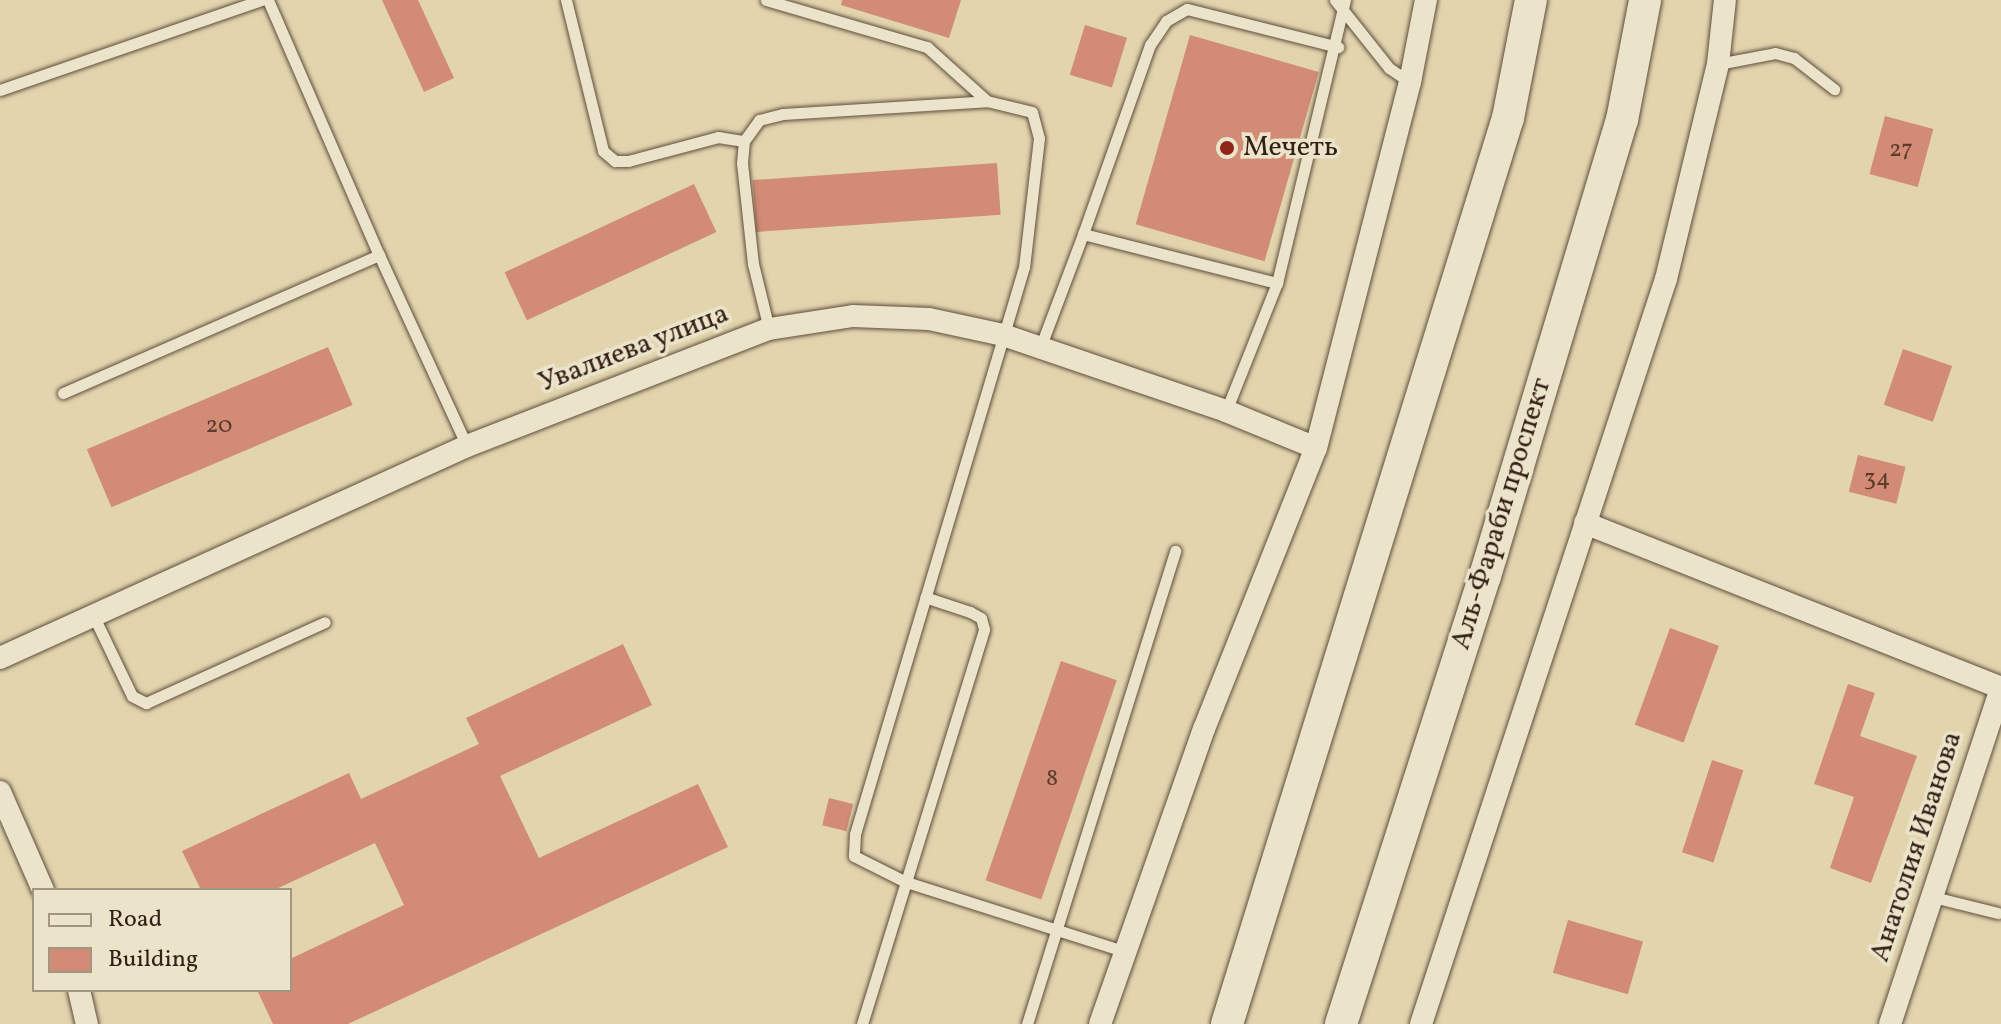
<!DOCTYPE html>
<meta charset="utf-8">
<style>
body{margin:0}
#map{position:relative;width:2001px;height:1024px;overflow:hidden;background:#e2d5ae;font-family:Vollkorn,serif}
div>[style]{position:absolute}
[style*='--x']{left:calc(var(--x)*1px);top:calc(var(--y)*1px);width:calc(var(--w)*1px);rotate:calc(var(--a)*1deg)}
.building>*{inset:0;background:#d28b74;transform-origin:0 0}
.roads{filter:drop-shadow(0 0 2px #5f4e3d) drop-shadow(0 0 2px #5f4e3d)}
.lane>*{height:11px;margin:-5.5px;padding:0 5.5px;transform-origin:5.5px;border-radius:5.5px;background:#ece4ca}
.street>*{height:22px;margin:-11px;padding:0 11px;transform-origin:11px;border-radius:11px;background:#ece4ca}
.secondary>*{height:32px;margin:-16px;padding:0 16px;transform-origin:16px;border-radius:16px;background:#ece4ca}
.dots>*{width:22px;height:22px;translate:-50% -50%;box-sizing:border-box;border:4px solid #ece4ca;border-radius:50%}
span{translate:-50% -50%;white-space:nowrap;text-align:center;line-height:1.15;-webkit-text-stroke:7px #ece4ca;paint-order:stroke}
.number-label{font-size:24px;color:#5b3c2e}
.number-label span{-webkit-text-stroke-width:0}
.poi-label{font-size:28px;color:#332117}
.left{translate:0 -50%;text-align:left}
.street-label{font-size:28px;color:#332117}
.legend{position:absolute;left:32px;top:888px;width:260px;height:104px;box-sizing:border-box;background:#ece4ca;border:2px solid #a29682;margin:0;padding:10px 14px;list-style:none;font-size:24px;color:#332117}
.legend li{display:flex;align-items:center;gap:16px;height:40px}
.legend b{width:40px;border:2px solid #a29682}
</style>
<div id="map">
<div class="building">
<div style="clip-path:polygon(382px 0,418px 0,454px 78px,424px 92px)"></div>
<div style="clip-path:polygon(842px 0,961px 0,949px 38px,841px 5px)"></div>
<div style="left:1085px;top:25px;width:44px;height:52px;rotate:17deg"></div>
<div style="left:1190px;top:35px;width:134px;height:197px;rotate:16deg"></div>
<div style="left:1885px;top:116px;width:50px;height:60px;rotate:15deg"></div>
<div style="left:997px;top:163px;width:52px;height:245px;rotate:86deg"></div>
<div style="left:694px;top:184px;width:53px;height:209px;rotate:65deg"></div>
<div style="left:328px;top:347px;width:63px;height:262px;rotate:67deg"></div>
<div style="left:1903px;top:349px;width:52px;height:59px;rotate:19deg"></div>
<div style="left:1858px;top:455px;width:49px;height:38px;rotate:14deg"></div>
<div style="left:1670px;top:628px;width:52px;height:103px;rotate:20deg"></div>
<div style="clip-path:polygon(623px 644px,652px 705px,500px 776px,539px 858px,698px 784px,728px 847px,348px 1024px,273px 1024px,257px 990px,290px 990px,290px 959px,404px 905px,375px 843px,274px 890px,201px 890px,182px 851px,349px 773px,361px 799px,479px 744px,466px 718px)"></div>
<div style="left:1061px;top:661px;width:59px;height:232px;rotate:19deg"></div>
<div style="clip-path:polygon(1848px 684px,1875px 693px,1860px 736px,1917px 756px,1871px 883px,1830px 868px,1854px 797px,1814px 784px)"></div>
<div style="left:1712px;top:760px;width:33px;height:97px;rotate:18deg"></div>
<div style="left:829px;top:798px;width:25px;height:28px;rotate:14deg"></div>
<div style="left:1568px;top:920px;width:78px;height:55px;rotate:16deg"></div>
</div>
<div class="roads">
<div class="lane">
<div style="--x:268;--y:0;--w:278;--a:66.5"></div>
<div style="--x:566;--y:0;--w:155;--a:76.2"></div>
<div style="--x:603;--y:151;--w:16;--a:40"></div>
<div style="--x:615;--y:161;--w:13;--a:0"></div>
<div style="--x:628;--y:161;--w:93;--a:-14.9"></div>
<div style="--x:718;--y:137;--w:26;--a:9"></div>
<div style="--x:766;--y:0;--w:168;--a:16.3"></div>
<div style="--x:927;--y:47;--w:81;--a:42"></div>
<div style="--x:1335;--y:0;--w:87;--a:51.5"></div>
<div style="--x:1389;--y:68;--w:25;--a:34"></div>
<div style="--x:1718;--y:64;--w:58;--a:-10.9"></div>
<div style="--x:1775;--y:53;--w:20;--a:15"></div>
<div style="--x:1794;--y:58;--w:51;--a:37.8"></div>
<div style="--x:0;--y:90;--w:277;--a:-19"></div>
<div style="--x:1083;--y:234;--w:201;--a:-70.5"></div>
<div style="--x:1150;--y:45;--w:29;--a:-56"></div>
<div style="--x:1166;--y:21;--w:24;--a:-30"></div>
<div style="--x:1187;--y:9;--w:156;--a:14.1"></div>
<div style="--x:769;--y:329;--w:67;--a:-103.8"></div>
<div style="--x:753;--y:264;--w:102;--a:-96.2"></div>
<div style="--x:742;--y:163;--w:22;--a:-85"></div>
<div style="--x:744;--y:141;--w:26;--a:-54"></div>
<div style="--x:759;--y:120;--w:25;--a:-14"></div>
<div style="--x:783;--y:114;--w:204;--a:-3.6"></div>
<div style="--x:987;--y:101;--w:46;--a:13.7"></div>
<div style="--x:1032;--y:112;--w:27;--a:75"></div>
<div style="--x:1039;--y:138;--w:130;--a:96.6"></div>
<div style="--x:1024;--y:267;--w:592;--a:106.6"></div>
<div style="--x:855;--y:834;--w:22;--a:93"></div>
<div style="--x:854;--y:856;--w:58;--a:26.6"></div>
<div style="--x:906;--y:882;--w:229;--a:17.6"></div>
<div style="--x:1040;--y:348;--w:122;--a:-69.3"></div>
<div style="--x:1083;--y:234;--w:200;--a:14.2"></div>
<div style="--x:63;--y:393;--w:345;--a:-23.6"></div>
<div style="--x:379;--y:255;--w:210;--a:65.3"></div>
<div style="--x:1226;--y:411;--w:138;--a:-68.3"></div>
<div style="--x:1277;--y:283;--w:291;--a:-76.5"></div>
<div style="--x:95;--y:619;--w:85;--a:64.3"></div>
<div style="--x:132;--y:696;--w:16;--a:27"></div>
<div style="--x:146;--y:703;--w:196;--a:-24.3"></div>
<div style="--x:1933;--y:897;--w:67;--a:13.8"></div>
<div style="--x:862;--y:1024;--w:413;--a:-72.8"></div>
<div style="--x:984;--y:629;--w:11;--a:-105"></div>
<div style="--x:981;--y:618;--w:13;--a:-151"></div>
<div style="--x:970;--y:612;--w:47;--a:-161.6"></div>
<div style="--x:1027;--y:1024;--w:496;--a:-72.6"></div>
</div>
<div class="street">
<div style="--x:1585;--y:523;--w:448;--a:21.6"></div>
<div style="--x:0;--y:658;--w:513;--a:-24.42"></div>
<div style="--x:467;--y:446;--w:324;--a:-21.2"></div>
<div style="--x:769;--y:329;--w:85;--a:-8.8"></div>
<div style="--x:853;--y:316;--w:76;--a:2.3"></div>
<div style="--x:929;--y:319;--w:76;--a:12.2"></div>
<div style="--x:1003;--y:335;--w:236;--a:18.8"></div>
<div style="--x:1226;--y:411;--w:97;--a:22.3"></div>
<div style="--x:0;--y:792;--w:107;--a:66.3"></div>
<div style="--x:79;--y:990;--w:35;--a:77"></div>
<div style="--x:1100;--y:1024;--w:313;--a:-70.6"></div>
<div style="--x:1204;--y:729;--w:302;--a:-68.3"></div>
<div style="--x:1316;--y:448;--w:378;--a:-75.6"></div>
<div style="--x:1410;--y:82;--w:84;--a:-79"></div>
<div style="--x:1421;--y:1024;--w:784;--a:-71.8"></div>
<div style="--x:1666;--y:279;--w:221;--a:-76.4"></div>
<div style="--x:1718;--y:64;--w:64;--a:-83.8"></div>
<div style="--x:1890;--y:1024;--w:353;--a:-71.7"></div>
</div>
<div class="secondary">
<div style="--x:1227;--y:1024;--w:949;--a:-72.77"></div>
<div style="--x:1508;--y:118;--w:120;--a:-79"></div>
<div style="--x:1341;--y:1024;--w:471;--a:-72.2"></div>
<div style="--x:1485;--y:576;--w:476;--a:-73.3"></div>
<div style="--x:1622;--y:120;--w:122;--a:-79.1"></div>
</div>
</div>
<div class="dots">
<div style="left:1227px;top:148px;background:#8f2418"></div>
</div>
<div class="number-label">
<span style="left:1901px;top:151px">27</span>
<span style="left:219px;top:427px">20</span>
<span style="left:1877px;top:480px">34</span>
<span style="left:1052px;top:780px">8</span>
</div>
<div class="poi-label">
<span class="left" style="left:1243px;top:148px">Мечеть</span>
</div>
<div class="street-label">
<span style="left:634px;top:349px;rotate:-21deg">Увалиева улица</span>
<span style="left:1502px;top:514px;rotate:-73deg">Аль-Фараби проспект</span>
<span style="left:1917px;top:847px;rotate:-72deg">Анатолия Иванова</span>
</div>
<ul class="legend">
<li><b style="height:10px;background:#ece4ca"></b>Road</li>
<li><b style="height:22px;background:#d28b74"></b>Building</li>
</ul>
</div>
